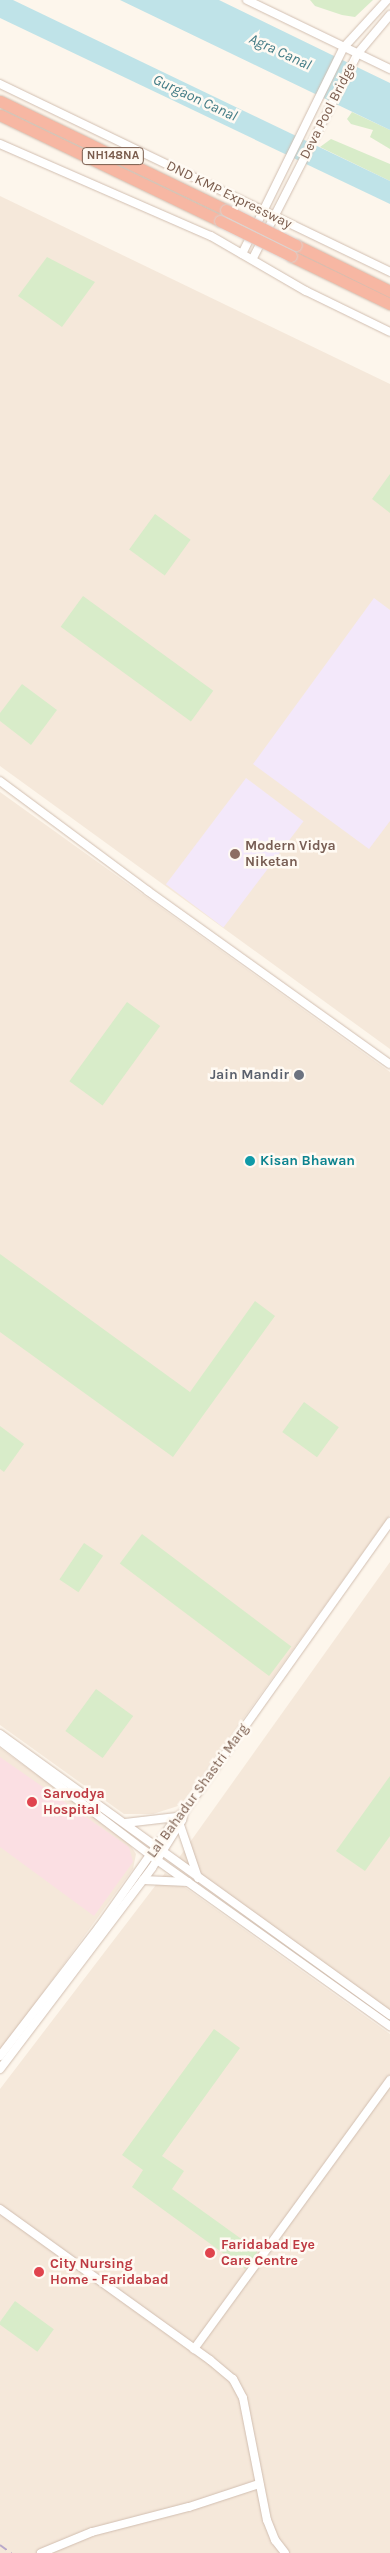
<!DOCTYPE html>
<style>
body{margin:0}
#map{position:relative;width:390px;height:2553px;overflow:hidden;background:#fdf6ec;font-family:Karla,sans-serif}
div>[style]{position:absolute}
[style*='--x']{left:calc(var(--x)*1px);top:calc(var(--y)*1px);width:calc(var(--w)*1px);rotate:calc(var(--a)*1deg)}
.residential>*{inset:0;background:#f5e8da}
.education>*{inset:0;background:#f3e8fa;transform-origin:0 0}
.medical>*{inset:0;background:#fbdfe3}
.green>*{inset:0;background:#d8ecc9;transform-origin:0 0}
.water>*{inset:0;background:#bfe3e8}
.roads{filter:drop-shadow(0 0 1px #d1beb0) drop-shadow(0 0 1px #d1beb0)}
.minor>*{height:8px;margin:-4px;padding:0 4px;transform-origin:4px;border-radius:4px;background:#fff}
.highway>*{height:11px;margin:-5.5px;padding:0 5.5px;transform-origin:5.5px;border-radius:5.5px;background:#f7b7a3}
.rail>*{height:2px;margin-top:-1px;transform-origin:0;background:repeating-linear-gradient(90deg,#b9a8c9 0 8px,transparent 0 13px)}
.bridges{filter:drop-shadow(0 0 1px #dad1cd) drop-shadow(0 0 1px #dad1cd)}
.highway-bridge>*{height:11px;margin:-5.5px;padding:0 5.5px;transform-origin:5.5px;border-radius:5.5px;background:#f7b7a3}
.dots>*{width:14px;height:14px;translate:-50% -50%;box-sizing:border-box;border:2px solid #fffaf3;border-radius:50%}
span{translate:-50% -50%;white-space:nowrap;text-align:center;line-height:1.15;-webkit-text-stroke:5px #fffaf3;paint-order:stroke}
.shield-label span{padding:1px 4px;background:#fffaf3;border:1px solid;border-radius:4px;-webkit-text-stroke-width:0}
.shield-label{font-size:12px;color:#7a5c4d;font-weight:700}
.street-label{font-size:14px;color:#7a5c4d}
.education-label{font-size:14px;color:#785e54;font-weight:700}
.left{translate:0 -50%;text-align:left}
.worship-label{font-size:14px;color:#5b616d;font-weight:700}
.right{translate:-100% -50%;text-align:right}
.culture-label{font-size:14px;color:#0d838f;font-weight:700}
.health-label{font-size:14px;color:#be3a42;font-weight:700}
.water-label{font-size:15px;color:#437c86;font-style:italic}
</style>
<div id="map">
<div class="residential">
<div style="clip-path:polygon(0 196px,390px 384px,390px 1049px,0 766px)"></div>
<div style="clip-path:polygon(0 792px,390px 1072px,390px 1515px,181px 1805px,153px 1814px,124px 1814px,0 1725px)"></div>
<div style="clip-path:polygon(390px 1562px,390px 2011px,178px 1859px)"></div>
<div style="clip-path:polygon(0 1748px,127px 1840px,136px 1854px,133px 1869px,0 2052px)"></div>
<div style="clip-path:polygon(165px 1873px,390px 2034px,390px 2553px,0 2553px,0 2089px)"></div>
</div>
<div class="education">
<div style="clip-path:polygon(374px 598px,390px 610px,390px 821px,369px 849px,253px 764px)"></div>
<div style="left:246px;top:778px;width:72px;height:133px;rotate:37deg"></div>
</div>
<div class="medical">
<div style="clip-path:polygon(0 1757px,129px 1847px,133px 1862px,94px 1916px,0 1847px)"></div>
</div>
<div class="green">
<div style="clip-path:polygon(310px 0,373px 0,355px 17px,342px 15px,315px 6px)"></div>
<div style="clip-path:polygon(352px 112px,390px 130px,390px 149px,370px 137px,373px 130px,351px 124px,347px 119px)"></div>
<div style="clip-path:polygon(331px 139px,390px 164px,390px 181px,320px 147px)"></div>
<div style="clip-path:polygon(47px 257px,95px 282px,62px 327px,18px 296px)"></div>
<div style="clip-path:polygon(390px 474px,390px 513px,372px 499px)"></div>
<div style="left:155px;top:514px;width:44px;height:44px;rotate:36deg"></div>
<div style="left:83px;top:596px;width:161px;height:38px;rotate:36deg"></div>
<div style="clip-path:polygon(22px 684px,57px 710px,31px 745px,0 721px,0 713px)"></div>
<div style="left:127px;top:1002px;width:41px;height:98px;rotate:36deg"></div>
<div style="clip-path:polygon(0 1254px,190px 1392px,255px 1301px,275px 1316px,173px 1457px,0 1332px)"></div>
<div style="left:304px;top:1402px;width:43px;height:37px;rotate:36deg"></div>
<div style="clip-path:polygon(0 1426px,24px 1444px,4px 1472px,0 1469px)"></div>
<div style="left:142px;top:1534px;width:187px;height:37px;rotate:37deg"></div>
<div style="left:84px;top:1543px;width:23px;height:44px;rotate:34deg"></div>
<div style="left:96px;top:1689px;width:46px;height:52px;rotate:36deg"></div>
<div style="clip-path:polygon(390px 1776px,390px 1836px,365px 1871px,336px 1851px)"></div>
<div style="clip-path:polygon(214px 2029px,240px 2048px,162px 2156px,184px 2171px,172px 2189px,258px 2251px,245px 2269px,132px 2187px,143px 2170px,122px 2155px)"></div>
<div style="left:15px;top:2301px;width:48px;height:28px;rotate:36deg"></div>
</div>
<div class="water">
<div style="clip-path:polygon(0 0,13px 0,390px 181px,390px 204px,0 18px)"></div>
<div style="clip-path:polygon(120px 0,219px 0,332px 55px,390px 83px,390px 130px)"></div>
</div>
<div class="roads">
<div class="minor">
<div style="--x:247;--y:0;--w:159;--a:25.8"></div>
<div style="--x:0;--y:84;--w:433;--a:25.7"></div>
<div style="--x:0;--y:144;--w:230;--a:23.6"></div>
<div style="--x:211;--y:236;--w:110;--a:30.1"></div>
<div style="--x:306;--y:291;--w:93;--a:26"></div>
<div style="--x:242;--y:254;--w:231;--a:-63.8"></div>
<div style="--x:344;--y:47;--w:64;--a:-47.5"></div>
<div style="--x:253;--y:258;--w:230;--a:-62.9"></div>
<div style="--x:358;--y:53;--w:50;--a:-49.9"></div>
<div style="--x:0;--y:781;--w:184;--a:36.6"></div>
<div style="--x:148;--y:891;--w:297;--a:35.6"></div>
<div style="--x:0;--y:1734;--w:481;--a:35.8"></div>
<div style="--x:0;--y:1741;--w:188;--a:37.2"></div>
<div style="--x:150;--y:1855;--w:295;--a:35.5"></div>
<div style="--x:125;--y:1823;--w:52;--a:-6.6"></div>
<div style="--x:180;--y:1825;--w:56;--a:71.2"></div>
<div style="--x:143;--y:1880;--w:45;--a:2.5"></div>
<div style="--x:0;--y:2056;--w:163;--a:-52.5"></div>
<div style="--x:99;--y:1927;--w:135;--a:-54.7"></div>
<div style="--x:177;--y:1817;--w:9;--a:-36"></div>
<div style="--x:184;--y:1812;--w:356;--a:-54.6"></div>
<div style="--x:0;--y:2069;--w:252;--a:-52.9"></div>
<div style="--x:152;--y:1868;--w:57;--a:-58"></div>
<div style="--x:182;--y:1820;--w:8;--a:-76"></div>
<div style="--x:0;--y:2209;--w:259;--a:35.7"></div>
<div style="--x:210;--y:2360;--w:30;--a:40"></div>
<div style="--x:233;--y:2379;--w:21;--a:62"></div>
<div style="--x:243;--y:2398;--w:124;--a:78.9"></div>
<div style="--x:267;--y:2520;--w:22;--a:68"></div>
<div style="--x:275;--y:2540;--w:16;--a:52"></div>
<div style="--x:194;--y:2349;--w:333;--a:-53.9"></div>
<div style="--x:41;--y:2553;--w:55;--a:-22.4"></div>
<div style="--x:92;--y:2532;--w:100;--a:-14.5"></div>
<div style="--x:189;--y:2507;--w:74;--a:-18.2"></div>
</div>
<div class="highway">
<div style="--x:0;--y:101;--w:251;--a:25.7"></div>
<div style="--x:0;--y:115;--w:244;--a:25.7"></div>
<div style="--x:296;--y:245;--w:105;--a:26.1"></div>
<div style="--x:291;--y:256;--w:110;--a:25.9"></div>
</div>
</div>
<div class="rail">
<div style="--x:0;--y:2545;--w:14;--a:36"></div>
</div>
<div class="bridges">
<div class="highway-bridge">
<div style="--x:226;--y:210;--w:78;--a:26.6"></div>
<div style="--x:220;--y:221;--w:79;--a:26.2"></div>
</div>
</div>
<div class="dots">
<div style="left:235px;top:854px;background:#8d6e63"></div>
<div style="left:299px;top:1075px;background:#6b7280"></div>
<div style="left:250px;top:1161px;background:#0f9aa8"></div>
<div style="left:32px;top:1802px;background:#e0444e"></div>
<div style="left:210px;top:2253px;background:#e0444e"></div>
<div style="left:39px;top:2272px;background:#e0444e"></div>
</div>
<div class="shield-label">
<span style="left:113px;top:156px">NH148NA</span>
</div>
<div class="street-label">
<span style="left:328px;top:111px;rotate:-63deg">Deva Pool Bridge</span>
<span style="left:229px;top:195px;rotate:26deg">DND KMP Expressway</span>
<span style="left:198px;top:1791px;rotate:-54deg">Lal Bahadur Shastri Marg</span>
</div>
<div class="education-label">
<span class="left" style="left:245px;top:854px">Modern Vidya<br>Niketan</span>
</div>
<div class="worship-label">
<span class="right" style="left:289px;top:1075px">Jain Mandir</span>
</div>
<div class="culture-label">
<span class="left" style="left:260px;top:1161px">Kisan Bhawan</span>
</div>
<div class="health-label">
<span class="left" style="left:43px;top:1802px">Sarvodya<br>Hospital</span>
<span class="left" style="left:221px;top:2253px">Faridabad Eye<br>Care Centre</span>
<span class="left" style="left:50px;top:2272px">City Nursing<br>Home - Faridabad</span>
</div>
<div class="water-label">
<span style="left:280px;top:52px;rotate:25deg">Agra Canal</span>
<span style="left:195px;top:98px;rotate:25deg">Gurgaon Canal</span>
</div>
</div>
